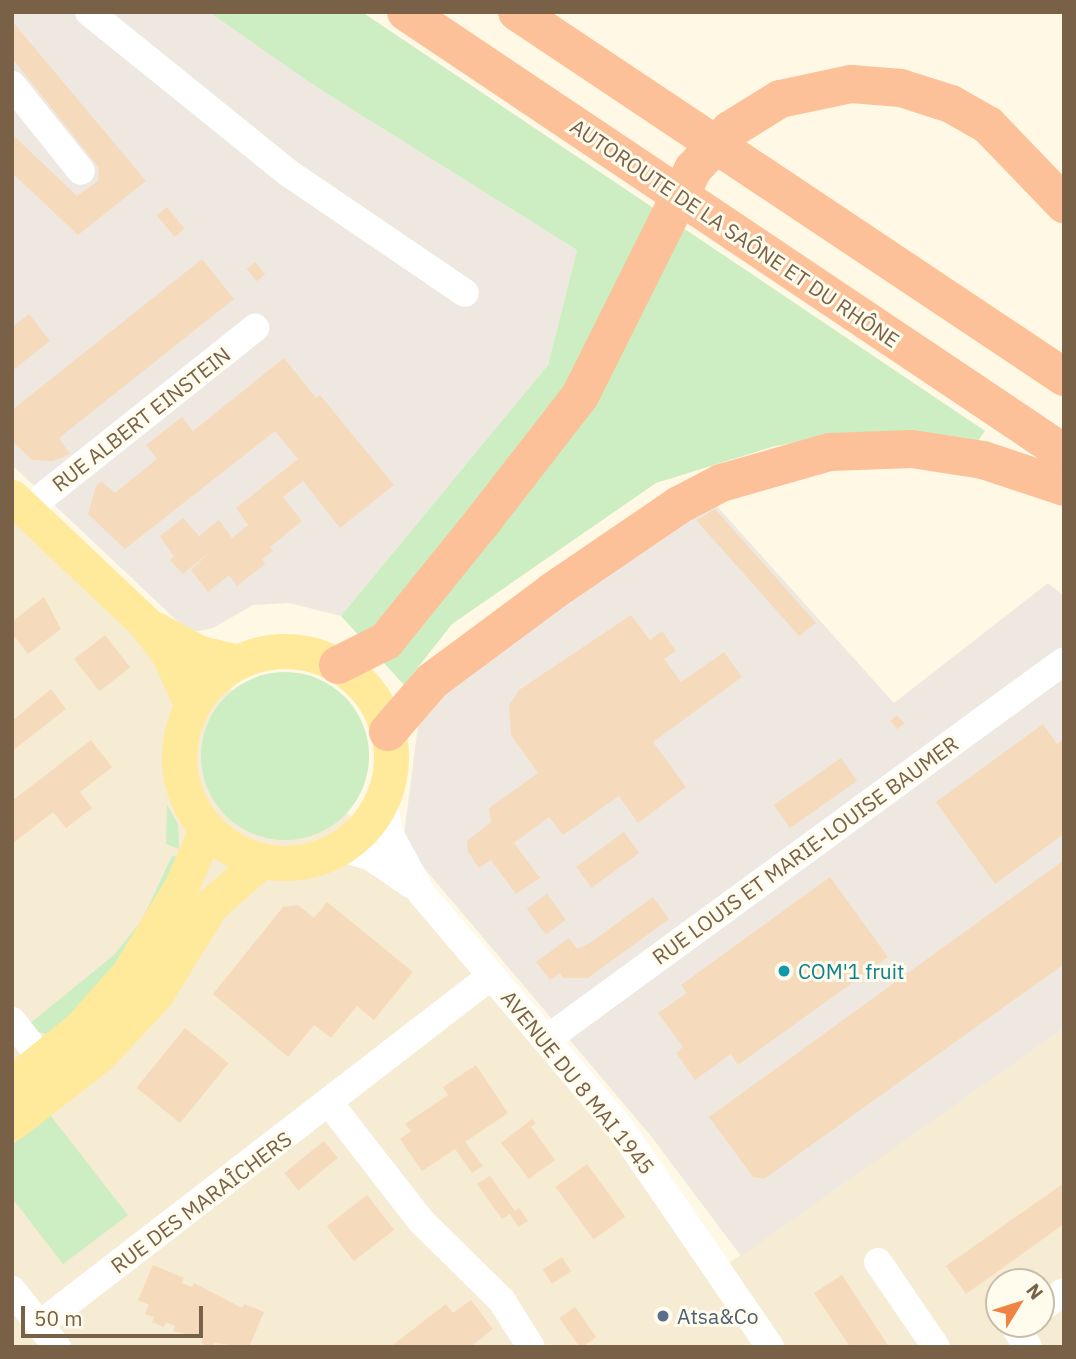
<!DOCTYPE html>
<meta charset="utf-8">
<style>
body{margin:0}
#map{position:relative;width:1076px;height:1359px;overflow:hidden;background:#fef8e5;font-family:"IBM Plex Sans",sans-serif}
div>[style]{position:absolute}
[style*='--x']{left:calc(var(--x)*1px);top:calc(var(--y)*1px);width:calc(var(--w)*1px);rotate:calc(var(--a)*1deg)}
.residential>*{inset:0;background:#f6ebd3}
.industrial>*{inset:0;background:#eee8e0}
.green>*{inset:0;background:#cdedc2}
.round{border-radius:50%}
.building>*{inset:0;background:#f5dbbb;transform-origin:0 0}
.minor>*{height:28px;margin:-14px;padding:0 14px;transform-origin:14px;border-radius:14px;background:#fff}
.major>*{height:35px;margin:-17.5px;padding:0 17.5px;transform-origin:17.5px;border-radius:17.5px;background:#ffe99b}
.major>.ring{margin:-17.5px;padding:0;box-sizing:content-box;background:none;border:35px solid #ffe99b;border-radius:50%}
.highway>*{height:38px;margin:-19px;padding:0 19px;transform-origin:19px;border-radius:19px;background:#fcc198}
.dots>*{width:19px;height:19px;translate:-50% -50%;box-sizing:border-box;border:4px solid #fffbed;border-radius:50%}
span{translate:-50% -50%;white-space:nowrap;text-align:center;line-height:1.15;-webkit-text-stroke:6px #fffbed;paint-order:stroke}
.street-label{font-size:21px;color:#796148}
.culture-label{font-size:21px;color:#0d838f}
.left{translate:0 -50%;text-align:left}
.service-label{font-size:21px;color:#4e5e75}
.frame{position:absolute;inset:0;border:14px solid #796148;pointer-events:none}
.north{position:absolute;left:985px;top:1268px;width:70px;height:70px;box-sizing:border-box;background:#fffbed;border:2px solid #c9bdab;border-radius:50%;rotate:52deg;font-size:19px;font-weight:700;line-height:28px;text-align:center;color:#796148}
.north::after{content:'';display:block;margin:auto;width:24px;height:32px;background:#ef8343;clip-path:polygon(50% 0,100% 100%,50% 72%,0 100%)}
.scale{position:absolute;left:21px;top:1306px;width:182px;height:32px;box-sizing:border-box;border:4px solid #796148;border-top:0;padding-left:9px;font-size:21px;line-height:24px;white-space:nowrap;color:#796148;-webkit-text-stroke:5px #fffbed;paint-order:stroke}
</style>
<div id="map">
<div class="residential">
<div style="clip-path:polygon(evenodd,12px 480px,294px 749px,725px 1266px,1064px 1028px,1064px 1347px,12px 1347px,12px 480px,999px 1282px,1041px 1282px,1041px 1324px,999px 1324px,999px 1282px)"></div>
</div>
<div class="industrial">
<div style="clip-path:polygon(12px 12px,210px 12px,318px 88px,577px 250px,548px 365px,341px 616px,289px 603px,253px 605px,213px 628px,190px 633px,12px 465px)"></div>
<div style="clip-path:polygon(714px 503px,894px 703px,1048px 583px,1064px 596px,1064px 1028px,741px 1256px,651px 1136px,403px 843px,420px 710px,656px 531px)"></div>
</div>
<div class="green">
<div style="clip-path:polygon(209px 12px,362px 12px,985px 431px,976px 444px,828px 438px,775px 446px,656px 483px,452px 624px,404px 685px,341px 616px,548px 365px,577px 250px,318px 88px)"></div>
<div class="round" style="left:201px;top:672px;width:168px;height:168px"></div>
<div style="clip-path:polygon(167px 805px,178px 824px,179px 849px,166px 844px)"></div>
<div style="clip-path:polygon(172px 856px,183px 857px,91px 1003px,46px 1034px,33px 1031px,28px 1025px,114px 955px,142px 920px)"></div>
<div style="clip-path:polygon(50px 1115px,128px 1215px,63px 1264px,12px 1198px,12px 1145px)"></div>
</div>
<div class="building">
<div style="clip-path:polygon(12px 21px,146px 181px,78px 235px,12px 173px,12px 134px,77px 196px,98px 181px,99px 168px,12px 58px)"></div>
<div style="left:167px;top:207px;width:28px;height:13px;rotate:51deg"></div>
<div style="clip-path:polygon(202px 259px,234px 299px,59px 438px,70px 454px,53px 461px,32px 460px,12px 441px,12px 410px)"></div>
<div style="left:255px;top:262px;width:16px;height:11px;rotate:50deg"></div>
<div style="clip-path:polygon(29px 314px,50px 341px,12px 371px,12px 327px)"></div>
<div style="clip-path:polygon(284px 358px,316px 398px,320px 395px,394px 485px,340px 528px,303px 481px,283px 497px,302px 521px,270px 547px,273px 551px,262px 559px,265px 564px,237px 586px,229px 575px,208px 592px,191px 570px,211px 551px,183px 574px,170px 560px,174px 557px,160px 536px,183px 518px,199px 536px,219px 520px,232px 538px,248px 525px,236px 508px,298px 459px,275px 431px,125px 549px,88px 514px,96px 486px,101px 481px,115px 493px,157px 459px,146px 445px,182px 417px,193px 431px)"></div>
<div style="clip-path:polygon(715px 509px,771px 572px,816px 623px,799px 636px,696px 520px)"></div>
<div style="clip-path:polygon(44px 597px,61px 629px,28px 654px,12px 633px,12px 622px)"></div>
<div style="clip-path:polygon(631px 615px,650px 640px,662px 631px,676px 651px,664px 659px,681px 682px,724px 652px,742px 677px,653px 742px,686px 787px,638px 823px,619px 796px,563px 835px,549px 817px,514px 843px,540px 878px,516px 894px,491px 860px,479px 868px,468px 852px,467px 841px,491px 822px,489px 808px,538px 773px,511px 735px,509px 705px,519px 690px)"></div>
<div style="left:105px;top:635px;width:41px;height:39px;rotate:52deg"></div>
<div style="clip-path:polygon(51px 689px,66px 709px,12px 751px,12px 721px)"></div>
<div style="left:897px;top:715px;width:11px;height:9px;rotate:49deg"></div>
<div style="clip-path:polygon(1043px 724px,1057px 744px,1064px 739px,1064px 834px,995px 884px,936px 802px)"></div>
<div style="clip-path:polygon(91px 740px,112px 767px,80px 792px,92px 808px,66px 828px,53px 812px,12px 844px,12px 801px)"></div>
<div style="left:841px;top:758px;width:28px;height:82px;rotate:55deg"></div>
<div style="left:624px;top:832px;width:26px;height:59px;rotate:54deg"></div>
<div style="clip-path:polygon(1064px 860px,1064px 964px,764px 1179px,753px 1177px,709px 1117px)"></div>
<div style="clip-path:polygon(830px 877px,888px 957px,738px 1065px,731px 1054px,695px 1080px,676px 1053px,683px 1047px,658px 1013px,687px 993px,681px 985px)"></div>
<div style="left:547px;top:894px;width:32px;height:25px;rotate:54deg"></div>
<div style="clip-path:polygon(653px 897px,669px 919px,588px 978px,563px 978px,560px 973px,550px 980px,536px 962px,569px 938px,577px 949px,590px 943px)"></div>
<div style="clip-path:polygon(327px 902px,413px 972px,374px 1020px,357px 1006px,331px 1038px,314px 1025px,288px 1057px,213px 994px,283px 907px,298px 905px,314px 918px)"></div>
<div style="left:185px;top:1028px;width:56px;height:77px;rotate:39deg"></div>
<div style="clip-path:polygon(476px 1065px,508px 1113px,465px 1142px,483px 1166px,472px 1173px,455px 1149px,422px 1171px,400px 1139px,411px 1131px,405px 1124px,448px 1095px,443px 1087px)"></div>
<div style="clip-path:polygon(532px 1119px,536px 1123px,531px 1127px,555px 1160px,529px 1179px,501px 1143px)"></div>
<div style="left:324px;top:1141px;width:22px;height:51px;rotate:51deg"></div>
<div style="left:587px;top:1164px;width:65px;height:39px;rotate:54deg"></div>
<div style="clip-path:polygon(490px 1176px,515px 1211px,519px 1208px,528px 1221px,518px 1227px,510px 1214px,502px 1219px,477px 1184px)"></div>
<div style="clip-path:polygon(1064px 1183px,1064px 1224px,966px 1294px,946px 1266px)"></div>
<div style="left:367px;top:1195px;width:44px;height:51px;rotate:52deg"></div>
<div style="left:562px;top:1257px;width:17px;height:23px;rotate:57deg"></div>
<div style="clip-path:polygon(153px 1265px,184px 1278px,182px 1283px,192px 1287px,194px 1283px,242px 1308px,244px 1304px,264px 1312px,249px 1347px,215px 1343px,210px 1347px,201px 1343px,203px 1338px,173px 1331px,175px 1326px,166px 1322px,164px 1327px,152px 1322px,154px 1317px,145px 1314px,149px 1305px,138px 1300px)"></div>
<div style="clip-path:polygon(842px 1275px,889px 1347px,850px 1347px,814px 1293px)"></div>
<div style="clip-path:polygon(471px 1300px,493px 1329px,470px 1347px,390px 1347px,446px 1304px,453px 1313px)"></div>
<div style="left:575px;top:1307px;width:37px;height:19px;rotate:55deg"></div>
</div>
<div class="minor">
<div style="--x:89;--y:12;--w:255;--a:38.9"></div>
<div style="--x:287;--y:172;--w:215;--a:34.2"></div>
<div style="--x:12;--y:85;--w:110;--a:51.3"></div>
<div style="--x:26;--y:510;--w:293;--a:-38.5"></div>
<div style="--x:382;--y:798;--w:38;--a:78"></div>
<div style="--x:390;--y:835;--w:67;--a:61.5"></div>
<div style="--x:422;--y:894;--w:308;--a:49.7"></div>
<div style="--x:621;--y:1129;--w:264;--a:55.6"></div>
<div style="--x:339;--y:847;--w:34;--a:17"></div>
<div style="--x:371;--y:857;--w:50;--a:34.3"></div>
<div style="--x:12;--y:1021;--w:48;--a:51.7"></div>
<div style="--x:547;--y:1039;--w:640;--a:-36.17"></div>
<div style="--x:330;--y:1104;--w:148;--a:52.1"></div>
<div style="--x:421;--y:1221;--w:114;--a:44.6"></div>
<div style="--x:502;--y:1301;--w:54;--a:57.8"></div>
<div style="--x:878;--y:1262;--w:103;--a:55.7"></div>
<div style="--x:12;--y:1290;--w:73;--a:51.7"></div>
<div style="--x:1041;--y:1308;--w:28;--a:-35"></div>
<div style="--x:1019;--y:1324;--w:5;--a:143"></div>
<div style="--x:1015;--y:1327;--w:24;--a:57"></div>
<div style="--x:39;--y:1325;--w:571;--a:-37.67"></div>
</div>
<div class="major">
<div style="--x:12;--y:497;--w:182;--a:43.4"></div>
<div style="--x:144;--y:622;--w:37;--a:52"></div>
<div style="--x:167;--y:651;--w:60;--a:65.2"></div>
<div style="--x:153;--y:628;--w:53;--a:28"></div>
<div style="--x:200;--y:653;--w:39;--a:13"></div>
<div class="ring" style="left:179px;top:651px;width:177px;height:177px"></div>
<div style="--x:12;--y:1083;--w:87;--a:-39"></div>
<div style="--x:80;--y:1028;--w:72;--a:-48.4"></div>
<div style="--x:128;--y:974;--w:102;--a:-58.7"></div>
<div style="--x:181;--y:887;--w:64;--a:-66.2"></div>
<div style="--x:12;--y:1123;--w:109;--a:-37.9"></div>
<div style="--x:98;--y:1056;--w:85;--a:-46.9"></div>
<div style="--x:156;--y:994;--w:105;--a:-58.3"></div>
<div style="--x:211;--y:905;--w:68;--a:-41.4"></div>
</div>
<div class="highway">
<div style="--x:406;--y:12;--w:792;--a:33.83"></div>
<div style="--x:517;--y:12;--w:658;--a:33.71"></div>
<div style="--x:338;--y:665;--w:54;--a:-26.6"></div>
<div style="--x:386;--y:641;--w:159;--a:-51.1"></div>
<div style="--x:486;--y:517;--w:153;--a:-52.2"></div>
<div style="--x:580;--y:396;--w:254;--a:-63.5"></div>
<div style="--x:693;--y:169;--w:54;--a:-46.5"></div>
<div style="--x:730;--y:130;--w:59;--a:-31.8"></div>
<div style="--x:780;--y:99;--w:73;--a:-11.9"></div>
<div style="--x:851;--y:84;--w:50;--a:4.6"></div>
<div style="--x:901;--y:88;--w:52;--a:17.7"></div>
<div style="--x:951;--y:104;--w:43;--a:29.6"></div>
<div style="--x:988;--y:125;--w:110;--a:46.1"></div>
<div style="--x:388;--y:732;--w:67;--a:-49.2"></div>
<div style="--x:432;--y:681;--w:151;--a:-36.6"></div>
<div style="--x:553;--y:591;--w:153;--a:-34.3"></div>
<div style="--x:679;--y:505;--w:47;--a:-27.6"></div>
<div style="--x:721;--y:483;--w:113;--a:-15.9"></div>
<div style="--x:830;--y:452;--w:82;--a:-2.1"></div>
<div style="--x:912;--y:449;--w:72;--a:8.8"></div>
<div style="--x:983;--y:460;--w:85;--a:18.4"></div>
</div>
<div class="dots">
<div style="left:784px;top:971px;background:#0f9aa8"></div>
<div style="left:663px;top:1316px;background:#5c6f8a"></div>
</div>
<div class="street-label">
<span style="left:735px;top:233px;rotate:34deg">AUTOROUTE DE LA SAÔNE ET DU RHÔNE</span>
<span style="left:141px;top:419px;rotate:-38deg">RUE ALBERT EINSTEIN</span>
<span style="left:805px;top:850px;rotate:-36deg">RUE LOUIS ET MARIE-LOUISE BAUMER</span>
<span style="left:578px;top:1082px;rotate:51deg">AVENUE DU 8 MAI 1945</span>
<span style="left:201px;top:1202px;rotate:-37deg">RUE DES MARAÎCHERS</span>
</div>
<div class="culture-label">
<span class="left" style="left:798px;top:971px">COM'1 fruit</span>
</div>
<div class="service-label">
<span class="left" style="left:677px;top:1316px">Atsa&amp;Co</span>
</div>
<div class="frame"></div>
<div class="north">N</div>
<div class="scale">50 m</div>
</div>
